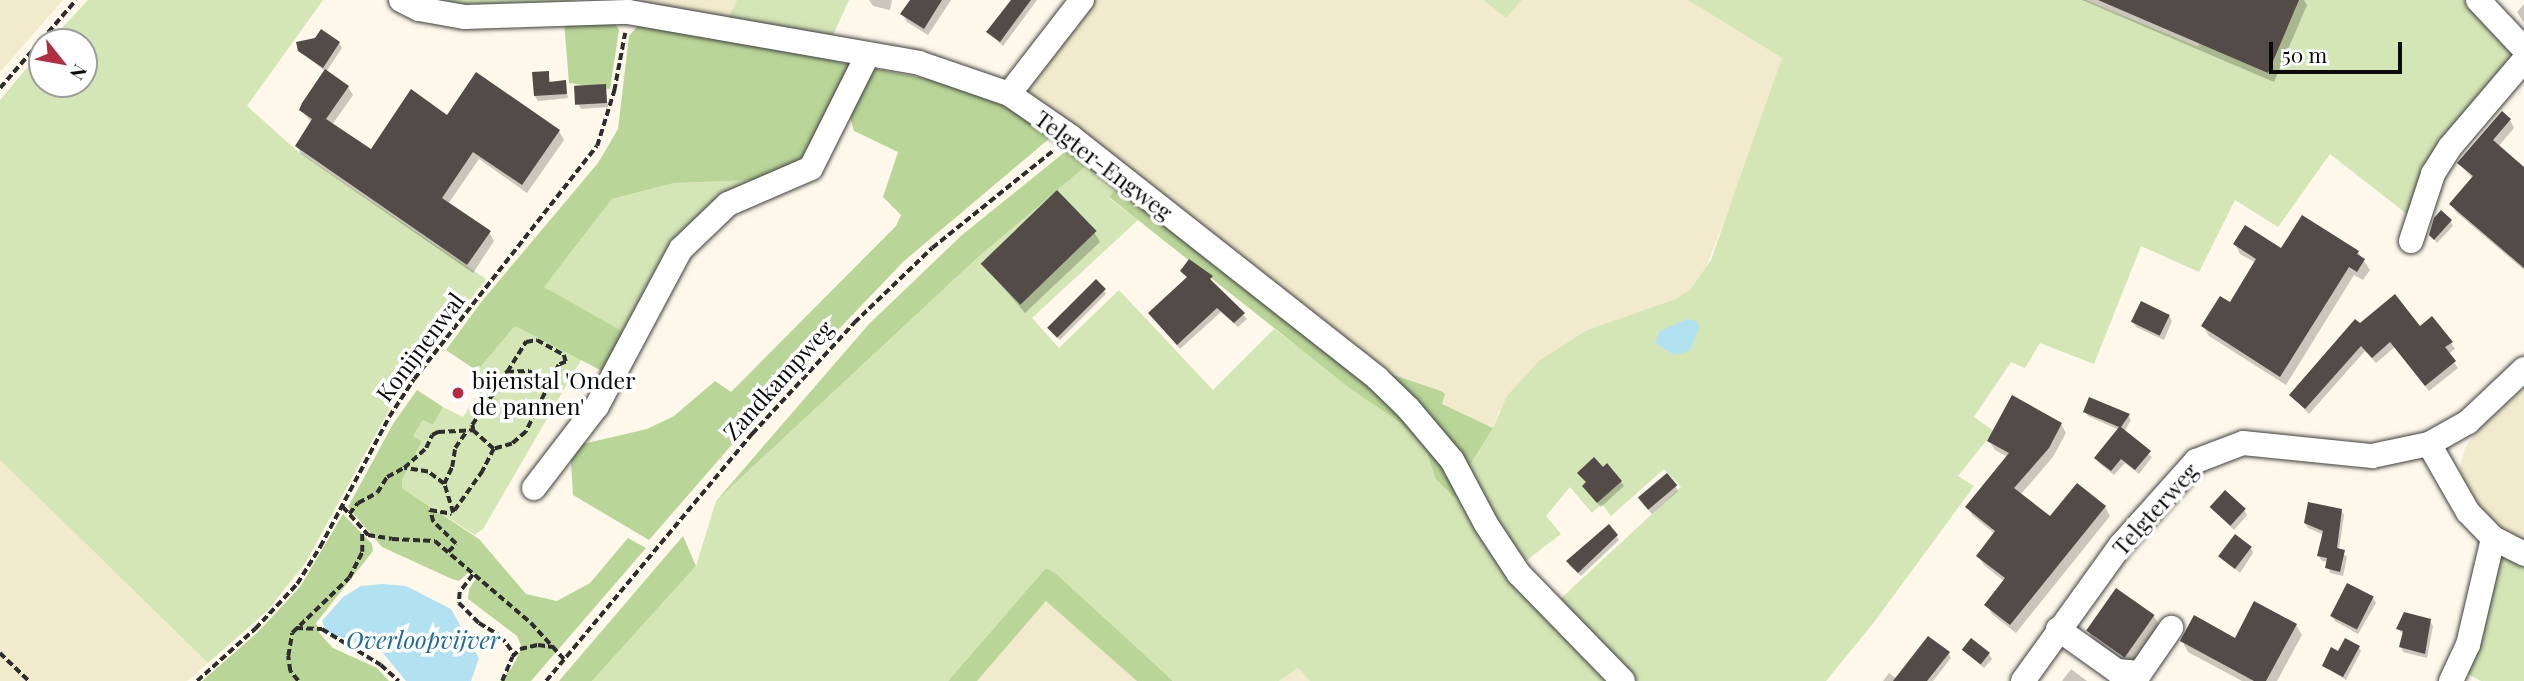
<!DOCTYPE html>
<style>
body{margin:0}
#map{position:relative;width:2524px;height:681px;overflow:hidden;background:#fef8ea;font-family:"Playfair Display",serif}
div>[style]{position:absolute}
[style*='--x']{left:calc(var(--x)*1px);top:calc(var(--y)*1px);width:calc(var(--w)*1px);rotate:calc(var(--a)*1deg)}
.farmland>*{inset:0;background:#f1eacc}
.green>*{inset:0;background:#d4e5b6}
.forest>*{inset:0;background:#b9d597}
.water>*{inset:0;background:#b2e1f2}
.shadow>*{inset:0;background:#0003}
.building>*{inset:0;background:#524b48;transform-origin:0 0}
.path>*{height:3.5px;margin-top:-1.75px;transform-origin:0;background:repeating-linear-gradient(90deg,#2d2d2d 0 7px,transparent 0 10.5px)}
.roads{filter:drop-shadow(0 0 2px #3e3e3e) drop-shadow(0 0 2px #3e3e3e)}
.minor>*{height:24px;margin:-12px;padding:0 12px;transform-origin:12px;border-radius:12px;background:#fff}
.dots>*{width:19px;height:19px;translate:-50% -50%;box-sizing:border-box;border:4px solid #fff;border-radius:50%}
span{translate:-50% -50%;white-space:nowrap;text-align:center;line-height:1.15;-webkit-text-stroke:7px #fff;paint-order:stroke}
.street-label{font-size:23px;color:#0b0b0b}
.poi-label{font-size:23px;color:#0b0b0b}
.left{translate:0 -50%;text-align:left}
.water-label{font-size:24px;color:#1d6c93;font-style:italic}
.north{position:absolute;left:28px;top:28px;width:70px;height:70px;box-sizing:border-box;background:#fff;border:2px solid #9d9d9d;border-radius:50%;rotate:121deg;font-size:19px;font-weight:700;line-height:28px;text-align:center;color:#0b0b0b}
.north::after{content:'';display:block;margin:auto;width:24px;height:32px;background:#b12d41;clip-path:polygon(50% 0,100% 100%,50% 72%,0 100%)}
.scale{position:absolute;left:2269px;top:42px;width:133px;height:32px;box-sizing:border-box;border:4px solid #0b0b0b;border-top:0;padding-left:9px;font-size:21px;line-height:24px;white-space:nowrap;color:#0b0b0b;-webkit-text-stroke:5px #fff;paint-order:stroke}
</style>
<div id="map">
<div class="farmland">
<div style="clip-path:polygon(0 0,63px 0,0 72px)"></div>
<div style="clip-path:polygon(635px 0,737px 0,726px 22px,634px 5px)"></div>
<div style="clip-path:polygon(1093px 0,1483px 0,1506px 18px,1522px 0,1688px 0,1782px 58px,1750px 155px,1703px 275px,1691px 289px,1676px 299px,1587px 330px,1499px 411px,1493px 428px,1442px 404px,1441px 391px,1385px 372px,1036px 102px,1029px 91px,1036px 75px)"></div>
<div style="clip-path:polygon(2524px 388px,2524px 546px,2504px 534px,2462px 492px,2460px 466px,2465px 448px,2477px 431px)"></div>
<div style="clip-path:polygon(0 460px,208px 663px,187px 681px,0 681px)"></div>
<div style="clip-path:polygon(1046px 601px,1053px 604px,1137px 681px,977px 681px)"></div>
<div style="clip-path:polygon(1298px 668px,1310px 681px,1279px 681px)"></div>
</div>
<div class="green">
<div style="clip-path:polygon(88px 0,323px 0,247px 106px,296px 150px,486px 279px,396px 397px,306px 562px,267px 611px,208px 663px,0 460px,0 100px,42px 50px,42px 84px,84px 84px,84px 42px,49px 42px)"></div>
<div style="clip-path:polygon(415px 0,572px 0,579px 6px,447px 9px)"></div>
<div style="clip-path:polygon(737px 0,849px 0,833px 35px,726px 22px)"></div>
<div style="clip-path:polygon(1483px 0,1522px 0,1506px 18px)"></div>
<div style="clip-path:polygon(1688px 0,2086px 0,2198px 47px,2219px 0,2471px 0,2520px 50px,2412px 218px,2330px 154px,2278px 227px,2235px 200px,2199px 272px,2141px 246px,2094px 364px,2040px 343px,2025px 368px,2011px 362px,1974px 417px,1994px 431px,1958px 476px,1974px 486px,1875px 621px,1826px 681px,1635px 681px,1557px 602px,1681px 487px,1664px 469px,1611px 516px,1602px 504px,1592px 513px,1570px 487px,1546px 516px,1561px 534px,1523px 563px,1465px 473px,1493px 428px,1507px 396px,1539px 361px,1587px 330px,1676px 299px,1691px 289px,1711px 260px,1782px 58px)"></div>
<div style="clip-path:polygon(1093px 160px,1121px 183px,1109px 198px,1138px 220px,1032px 318px,1059px 348px,1119px 290px,1213px 390px,1274px 329px,1398px 421px,1426px 449px,1435px 478px,1456px 490px,1617px 681px,1310px 681px,1298px 668px,1279px 681px,1173px 681px,1046px 568px,948px 681px,592px 681px,696px 566px,716px 501px,976px 259px)"></div>
<div style="clip-path:polygon(757px 180px,729px 197px,627px 334px,543px 288px,612px 199px,674px 183px)"></div>
<div style="clip-path:polygon(515px 326px,581px 360px,483px 529px,475px 535px,402px 488px,402px 480px,422px 441px,413px 436px,423px 420px,433px 425px,443px 407px,463px 417px,488px 379px,477px 371px)"></div>
<div style="clip-path:polygon(2499px 552px,2524px 565px,2524px 681px,2481px 681px,2464px 672px)"></div>
</div>
<div class="forest">
<div style="clip-path:polygon(564px 21px,613px 21px,619px 30px,610px 89px,569px 83px)"></div>
<div style="clip-path:polygon(641px 22px,773px 45px,850px 65px,815px 146px,787px 170px,757px 180px,674px 183px,612px 199px,544px 287px,627px 334px,606px 373px,515px 326px,477px 371px,446px 350px,482px 301px,598px 163px,618px 129px,629px 36px)"></div>
<div style="clip-path:polygon(872px 68px,962px 86px,1003px 101px,1056px 133px,904px 261px,769px 402px,649px 540px,573px 495px,570px 447px,647px 429px,674px 416px,715px 381px,731px 392px,896px 226px,901px 215px,883px 197px,898px 152px,854px 131px,849px 113px)"></div>
<div style="clip-path:polygon(1071px 147px,1093px 160px,976px 259px,716px 501px,869px 324px,962px 235px)"></div>
<div style="clip-path:polygon(1121px 183px,1310px 333px,1426px 438px,1456px 490px,1455px 498px,1435px 478px,1426px 449px,1398px 421px,1351px 389px,1109px 197px)"></div>
<div style="clip-path:polygon(1385px 372px,1441px 391px,1445px 394px,1442px 404px,1493px 428px,1465px 473px)"></div>
<div style="clip-path:polygon(417px 390px,443px 407px,433px 425px,423px 420px,413px 436px,422px 441px,402px 480px,402px 488px,479px 539px,526px 594px,557px 601px,590px 583px,628px 538px,646px 548px,531px 681px,500px 681px,511px 669px,522px 648px,517px 636px,468px 599px,469px 589px,477px 577px,470px 571px,459px 581px,452px 579px,382px 547px,348px 507px,393px 424px)"></div>
<div style="clip-path:polygon(343px 514px,372px 544px,373px 551px,316px 623px,320px 634px,333px 648px,377px 668px,389px 681px,202px 681px,258px 632px,300px 587px)"></div>
<div style="clip-path:polygon(683px 536px,696px 566px,592px 681px,559px 681px)"></div>
<div style="clip-path:polygon(1046px 568px,1056px 574px,1173px 681px,1137px 681px,1046px 601px,977px 681px,948px 681px)"></div>
</div>
<div class="water">
<div style="clip-path:polygon(1687px 319px,1696px 321px,1699px 327px,1690px 351px,1674px 355px,1655px 343px,1659px 332px)"></div>
<div style="clip-path:polygon(382px 584px,406px 586px,451px 609px,479px 658px,471px 681px,406px 681px,382px 652px,327px 632px,322px 621px,343px 597px,361px 586px)"></div>
</div>
<div class="shadow">
<div style="clip-path:polygon(869px 0,892px 0,890px 10px,873px 6px)"></div>
<div style="clip-path:polygon(912px 0,951px 0,928px 35px,907px 22px,903px 14px)"></div>
<div style="clip-path:polygon(1013px 0,1037px 0,1003px 46px,989px 33px)"></div>
<div style="clip-path:polygon(2082px 0,2304px 0,2307px 5px,2274px 82px)"></div>
<div style="clip-path:polygon(2524px 4px,2524px 23px,2517px 12px)"></div>
<div style="clip-path:polygon(339px 43px,342px 48px,326px 72px,348px 87px,353px 95px,332px 125px,371px 151px,447px 117px,559px 131px,564px 140px,527px 193px,479px 159px,448px 204px,489px 232px,494px 241px,473px 273px,301px 154px,297px 146px,312px 123px,301px 110px,325px 71px,300px 51px)"></div>
<div style="clip-path:polygon(548px 72px,551px 83px,565px 82px,568px 98px,538px 101px,535px 96px)"></div>
<div style="clip-path:polygon(605px 86px,608px 107px,581px 109px,578px 104px)"></div>
<div style="clip-path:polygon(2510px 120px,2514px 128px,2498px 147px,2524px 169px,2524px 270px,2456px 212px,2452px 204px,2473px 179px,2459px 163px)"></div>
<div style="clip-path:polygon(2450px 221px,2453px 226px,2437px 243px,2431px 235px)"></div>
<div style="clip-path:polygon(1094px 232px,1100px 242px,1025px 313px,982px 263px)"></div>
<div style="clip-path:polygon(2235px 244px,2282px 251px,2358px 252px,2370px 270px,2363px 280px,2354px 275px,2286px 385px,2209px 336px,2203px 326px,2231px 304px,2256px 263px,2240px 254px)"></div>
<div style="clip-path:polygon(1182px 271px,1211px 277px,1212px 284px,1247px 319px,1238px 327px,1221px 312px,1180px 349px,1150px 313px,1188px 279px)"></div>
<div style="clip-path:polygon(1104px 290px,1106px 294px,1060px 340px,1051px 331px,1049px 328px)"></div>
<div style="clip-path:polygon(2169px 316px,2172px 321px,2164px 340px,2136px 327px,2133px 322px)"></div>
<div style="clip-path:polygon(2360px 325px,2420px 328px,2451px 343px,2455px 349px,2448px 354px,2458px 368px,2429px 391px,2395px 347px,2376px 363px,2365px 351px,2309px 414px,2291px 395px)"></div>
<div style="clip-path:polygon(2085px 411px,2128px 415px,2131px 420px,2124px 432px,2152px 457px,2139px 474px,2125px 463px,2114px 475px,2099px 463px,2096px 458px,2119px 430px,2088px 416px)"></div>
<div style="clip-path:polygon(2061px 424px,2066px 433px,2053px 457px,2020px 495px,2051px 518px,2105px 507px,2110px 516px,2016px 633px,1992px 614px,1987px 605px,2005px 582px,1984px 565px,1978px 556px,1995px 534px,1973px 516px,1968px 507px,2008px 457px,1995px 450px,1989px 441px)"></div>
<div style="clip-path:polygon(1621px 482px,1624px 486px,1601px 507px,1587px 491px)"></div>
<div style="clip-path:polygon(1675px 486px,1678px 491px,1652px 514px,1643px 504px)"></div>
<div style="clip-path:polygon(2211px 507px,2244px 510px,2247px 515px,2234px 530px)"></div>
<div style="clip-path:polygon(2341px 510px,2344px 515px,2339px 550px,2347px 557px,2343px 576px,2330px 573px,2328px 562px,2322px 561px,2319px 556px,2324px 535px,2308px 528px,2305px 523px)"></div>
<div style="clip-path:polygon(1616px 536px,1619px 540px,1581px 576px,1570px 566px,1568px 562px)"></div>
<div style="clip-path:polygon(2251px 548px,2253px 553px,2240px 573px,2221px 557px)"></div>
<div style="clip-path:polygon(2373px 598px,2376px 603px,2358px 634px,2335px 621px,2332px 616px)"></div>
<div style="clip-path:polygon(2154px 616px,2162px 630px,2134px 669px,2096px 644px,2088px 631px)"></div>
<div style="clip-path:polygon(2430px 621px,2433px 626px,2427px 658px,2403px 652px,2401px 647px,2404px 635px,2398px 629px)"></div>
<div style="clip-path:polygon(2296px 625px,2302px 635px,2277px 681px,2242px 681px,2188px 652px,2182px 641px,2236px 640px)"></div>
<div style="clip-path:polygon(2359px 648px,2361px 651px,2346px 680px,2324px 666px,2339px 653px)"></div>
<div style="clip-path:polygon(1964px 650px,1989px 654px,1992px 659px,1984px 668px)"></div>
<div style="clip-path:polygon(1948px 653px,1951px 658px,1933px 681px,1883px 681px,1889px 673px,1897px 679px)"></div>
<div style="clip-path:polygon(2071px 669px,2087px 681px,2062px 681px)"></div>
</div>
<div class="building">
<div style="clip-path:polygon(910px 0,942px 0,924px 29px,900px 14px)"></div>
<div style="clip-path:polygon(1011px 0,1031px 0,1000px 42px,986px 32px)"></div>
<div style="clip-path:polygon(2098px 0,2299px 0,2268px 73px)"></div>
<div style="clip-path:polygon(321px 29px,340px 42px,323px 68px,298px 51px,296px 42px,315px 38px)"></div>
<div style="clip-path:polygon(325px 69px,349px 86px,326px 119px,371px 149px,411px 89px,447px 115px,476px 72px,560px 130px,522px 185px,473px 152px,442px 198px,491px 231px,467px 265px,295px 146px,312px 119px,299px 110px,302px 103px)"></div>
<div style="clip-path:polygon(549px 71px,549px 82px,566px 80px,567px 94px,534px 96px,532px 72px)"></div>
<div style="left:606px;top:84px;width:19px;height:32px;rotate:87deg"></div>
<div style="clip-path:polygon(2502px 111px,2511px 119px,2493px 140px,2524px 167px,2524px 268px,2449px 204px,2473px 176px,2457px 163px)"></div>
<div style="left:1057px;top:190px;width:57px;height:106px;rotate:46deg"></div>
<div style="clip-path:polygon(2441px 210px,2452px 220px,2434px 240px,2429px 235px,2434px 218px)"></div>
<div style="clip-path:polygon(2302px 215px,2359px 251px,2357px 254px,2365px 259px,2357px 272px,2349px 267px,2280px 377px,2201px 326px,2220px 296px,2230px 302px,2256px 259px,2233px 244px,2245px 225px,2281px 248px)"></div>
<div style="clip-path:polygon(1189px 259px,1213px 276px,1210px 279px,1245px 313px,1234px 323px,1217px 308px,1177px 345px,1148px 313px,1187px 277px,1180px 271px)"></div>
<div style="left:1096px;top:279px;width:14px;height:69px;rotate:45deg"></div>
<div style="clip-path:polygon(2395px 294px,2420px 326px,2432px 316px,2453px 342px,2445px 347px,2456px 361px,2425px 386px,2390px 342px,2372px 358px,2361px 346px,2305px 409px,2289px 395px,2355px 319px,2360px 323px)"></div>
<div style="left:2141px;top:301px;width:32px;height:23px;rotate:26deg"></div>
<div style="clip-path:polygon(2012px 395px,2062px 423px,2049px 448px,2014px 488px,2050px 516px,2077px 483px,2106px 506px,2010px 625px,1984px 605px,2005px 578px,1976px 556px,1995px 531px,1965px 507px,2009px 453px,1987px 441px)"></div>
<div style="clip-path:polygon(2089px 397px,2130px 414px,2121px 427px,2151px 451px,2135px 470px,2121px 459px,2111px 471px,2094px 458px,2119px 427px,2083px 412px)"></div>
<div style="clip-path:polygon(1594px 457px,1603px 467px,1607px 463px,1622px 481px,1597px 503px,1582px 486px,1586px 482px,1577px 473px)"></div>
<div style="left:1667px;top:473px;width:16px;height:38px;rotate:50deg"></div>
<div style="left:2225px;top:490px;width:28px;height:23px;rotate:42deg"></div>
<div style="clip-path:polygon(2308px 502px,2342px 509px,2337px 548px,2345px 550px,2340px 572px,2325px 568px,2327px 558px,2317px 556px,2323px 531px,2304px 523px)"></div>
<div style="clip-path:polygon(1609px 524px,1618px 535px,1578px 573px,1566px 561px)"></div>
<div style="left:2235px;top:534px;width:21px;height:28px;rotate:37deg"></div>
<div style="left:2347px;top:583px;width:30px;height:37px;rotate:27deg"></div>
<div style="left:2116px;top:588px;width:47px;height:52px;rotate:35deg"></div>
<div style="clip-path:polygon(2254px 601px,2297px 624px,2266px 681px,2254px 681px,2180px 641px,2194px 615px,2235px 638px)"></div>
<div style="clip-path:polygon(2404px 612px,2431px 619px,2425px 654px,2399px 647px,2403px 631px,2396px 629px)"></div>
<div style="clip-path:polygon(1928px 636px,1950px 652px,1927px 681px,1893px 681px)"></div>
<div style="left:1971px;top:638px;width:24px;height:15px;rotate:38deg"></div>
<div style="clip-path:polygon(2345px 638px,2360px 646px,2343px 677px,2322px 666px,2331px 647px,2338px 651px)"></div>
</div>
<div class="path">
<div style="--x:0;--y:88;--w:116;--a:-49.2"></div>
<div style="--x:507;--y:372;--w:22;--a:-3"></div>
<div style="--x:529;--y:371;--w:24;--a:28"></div>
<div style="--x:473;--y:430;--w:28;--a:42"></div>
<div style="--x:444;--y:484;--w:19;--a:-65"></div>
<div style="--x:452;--y:467;--w:19;--a:-81"></div>
<div style="--x:455;--y:448;--w:21;--a:-55"></div>
<div style="--x:343;--y:507;--w:38;--a:48"></div>
<div style="--x:368;--y:535;--w:24;--a:9"></div>
<div style="--x:392;--y:539;--w:43;--a:2.7"></div>
<div style="--x:435;--y:541;--w:126;--a:40.5"></div>
<div style="--x:531;--y:623;--w:49;--a:47.5"></div>
<div style="--x:349;--y:514;--w:14;--a:-51"></div>
<div style="--x:358;--y:503;--w:21;--a:-28"></div>
<div style="--x:377;--y:493;--w:19;--a:-58"></div>
<div style="--x:387;--y:477;--w:19;--a:-28"></div>
<div style="--x:404;--y:468;--w:30;--a:-42"></div>
<div style="--x:426;--y:448;--w:14;--a:-65"></div>
<div style="--x:432;--y:435;--w:7;--a:-27"></div>
<div style="--x:438;--y:432;--w:35;--a:-3"></div>
<div style="--x:473;--y:430;--w:5;--a:-101"></div>
<div style="--x:472;--y:425;--w:37;--a:-56"></div>
<div style="--x:493;--y:394;--w:15;--a:-74"></div>
<div style="--x:497;--y:380;--w:13;--a:-39"></div>
<div style="--x:507;--y:372;--w:36;--a:-58"></div>
<div style="--x:526;--y:342;--w:11;--a:-10"></div>
<div style="--x:537;--y:340;--w:31;--a:29"></div>
<div style="--x:564;--y:355;--w:7;--a:74"></div>
<div style="--x:566;--y:362;--w:8;--a:157"></div>
<div style="--x:559;--y:365;--w:75;--a:116.2"></div>
<div style="--x:526;--y:432;--w:18;--a:139"></div>
<div style="--x:512;--y:444;--w:19;--a:164"></div>
<div style="--x:494;--y:449;--w:25;--a:117"></div>
<div style="--x:483;--y:471;--w:52;--a:125.5"></div>
<div style="--x:453;--y:513;--w:30;--a:-107"></div>
<div style="--x:444;--y:484;--w:20;--a:-143"></div>
<div style="--x:428;--y:472;--w:24;--a:-171"></div>
<div style="--x:448;--y:552;--w:11;--a:-45"></div>
<div style="--x:456;--y:544;--w:32;--a:-136"></div>
<div style="--x:433;--y:522;--w:12;--a:-104"></div>
<div style="--x:430;--y:510;--w:22;--a:10"></div>
<div style="--x:473;--y:575;--w:21;--a:127"></div>
<div style="--x:460;--y:592;--w:11;--a:95"></div>
<div style="--x:459;--y:603;--w:28;--a:45"></div>
<div style="--x:479;--y:623;--w:26;--a:31"></div>
<div style="--x:501;--y:636;--w:22;--a:54"></div>
<div style="--x:296;--y:628;--w:26;--a:2"></div>
<div style="--x:322;--y:629;--w:69;--a:31.4"></div>
<div style="--x:381;--y:665;--w:24;--a:42"></div>
<div style="--x:0;--y:653;--w:40;--a:44"></div>
<div style="--x:197;--y:681;--w:78;--a:-41.9"></div>
<div style="--x:255;--y:629;--w:62;--a:-47"></div>
<div style="--x:297;--y:584;--w:44;--a:-58.1"></div>
<div style="--x:320;--y:547;--w:147;--a:-62"></div>
<div style="--x:389;--y:417;--w:45;--a:-56.7"></div>
<div style="--x:414;--y:379;--w:296;--a:-51.9"></div>
<div style="--x:597;--y:146;--w:58;--a:-72.8"></div>
<div style="--x:614;--y:91;--w:59;--a:-79.3"></div>
<div style="--x:298;--y:681;--w:13;--a:-129"></div>
<div style="--x:290;--y:671;--w:15;--a:-98"></div>
<div style="--x:288;--y:656;--w:23;--a:-80"></div>
<div style="--x:292;--y:633;--w:79;--a:-44"></div>
<div style="--x:349;--y:578;--w:29;--a:-63"></div>
<div style="--x:362;--y:552;--w:20;--a:-90"></div>
<div style="--x:502;--y:681;--w:26;--a:-67"></div>
<div style="--x:512;--y:657;--w:11;--a:-45"></div>
<div style="--x:520;--y:649;--w:18;--a:-13"></div>
<div style="--x:538;--y:645;--w:15;--a:8"></div>
<div style="--x:546;--y:681;--w:322;--a:-50.2"></div>
<div style="--x:752;--y:434;--w:151;--a:-47.4"></div>
<div style="--x:854;--y:323;--w:108;--a:-43.9"></div>
<div style="--x:932;--y:248;--w:156;--a:-38.8"></div>
</div>
<div class="roads">
<div class="minor">
<div style="--x:401;--y:0;--w:20;--a:27"></div>
<div style="--x:419;--y:9;--w:47;--a:9.9"></div>
<div style="--x:465;--y:17;--w:163;--a:-1.8"></div>
<div style="--x:628;--y:12;--w:295;--a:9.9"></div>
<div style="--x:919;--y:63;--w:95;--a:19"></div>
<div style="--x:1009;--y:94;--w:75;--a:34.7"></div>
<div style="--x:1071;--y:137;--w:390;--a:38.2"></div>
<div style="--x:1377;--y:378;--w:43;--a:44.1"></div>
<div style="--x:1408;--y:408;--w:68;--a:49.8"></div>
<div style="--x:1452;--y:460;--w:72;--a:62"></div>
<div style="--x:1486;--y:524;--w:60;--a:56.6"></div>
<div style="--x:1519;--y:574;--w:149;--a:45.8"></div>
<div style="--x:2478;--y:0;--w:67;--a:46.8"></div>
<div style="--x:1009;--y:94;--w:119;--a:-52.2"></div>
<div style="--x:2411;--y:241;--w:71;--a:-71.8"></div>
<div style="--x:2433;--y:174;--w:32;--a:-58"></div>
<div style="--x:2450;--y:147;--w:114;--a:-49.6"></div>
<div style="--x:2429;--y:444;--w:78;--a:60.2"></div>
<div style="--x:2468;--y:512;--w:36;--a:46"></div>
<div style="--x:2493;--y:538;--w:35;--a:27"></div>
<div style="--x:534;--y:488;--w:103;--a:-52.5"></div>
<div style="--x:597;--y:406;--w:178;--a:-61.9"></div>
<div style="--x:681;--y:249;--w:65;--a:-43.8"></div>
<div style="--x:728;--y:204;--w:90;--a:-23.4"></div>
<div style="--x:811;--y:168;--w:127;--a:-63.4"></div>
<div style="--x:2058;--y:629;--w:72;--a:35.4"></div>
<div style="--x:2117;--y:671;--w:23;--a:5"></div>
<div style="--x:2140;--y:673;--w:55;--a:-55.4"></div>
<div style="--x:2023;--y:681;--w:166;--a:-54.3"></div>
<div style="--x:2120;--y:546;--w:114;--a:-48.2"></div>
<div style="--x:2196;--y:461;--w:50;--a:-21"></div>
<div style="--x:2243;--y:443;--w:130;--a:5.8"></div>
<div style="--x:2372;--y:456;--w:58;--a:-11.9"></div>
<div style="--x:2429;--y:444;--w:45;--a:-29.4"></div>
<div style="--x:2468;--y:422;--w:77;--a:-43.4"></div>
<div style="--x:2451;--y:681;--w:40;--a:-65"></div>
<div style="--x:2468;--y:645;--w:110;--a:-76.8"></div>
</div>
</div>
<div class="dots">
<div style="left:458px;top:393px;background:#b12d41"></div>
</div>
<div class="street-label">
<span style="left:1104px;top:165px;rotate:37deg">Telgter-Engweg</span>
<span style="left:420px;top:347px;rotate:-53deg">Konijnenwal</span>
<span style="left:778px;top:380px;rotate:-48deg">Zandkampweg</span>
<span style="left:2155px;top:509px;rotate:-48deg">Telgterweg</span>
</div>
<div class="poi-label">
<span class="left" style="left:472px;top:393px">bijenstal 'Onder<br>de pannen'</span>
</div>
<div class="water-label">
<span style="left:423px;top:640px">Overloopvijver</span>
</div>
<div class="north">N</div>
<div class="scale">50 m</div>
</div>
